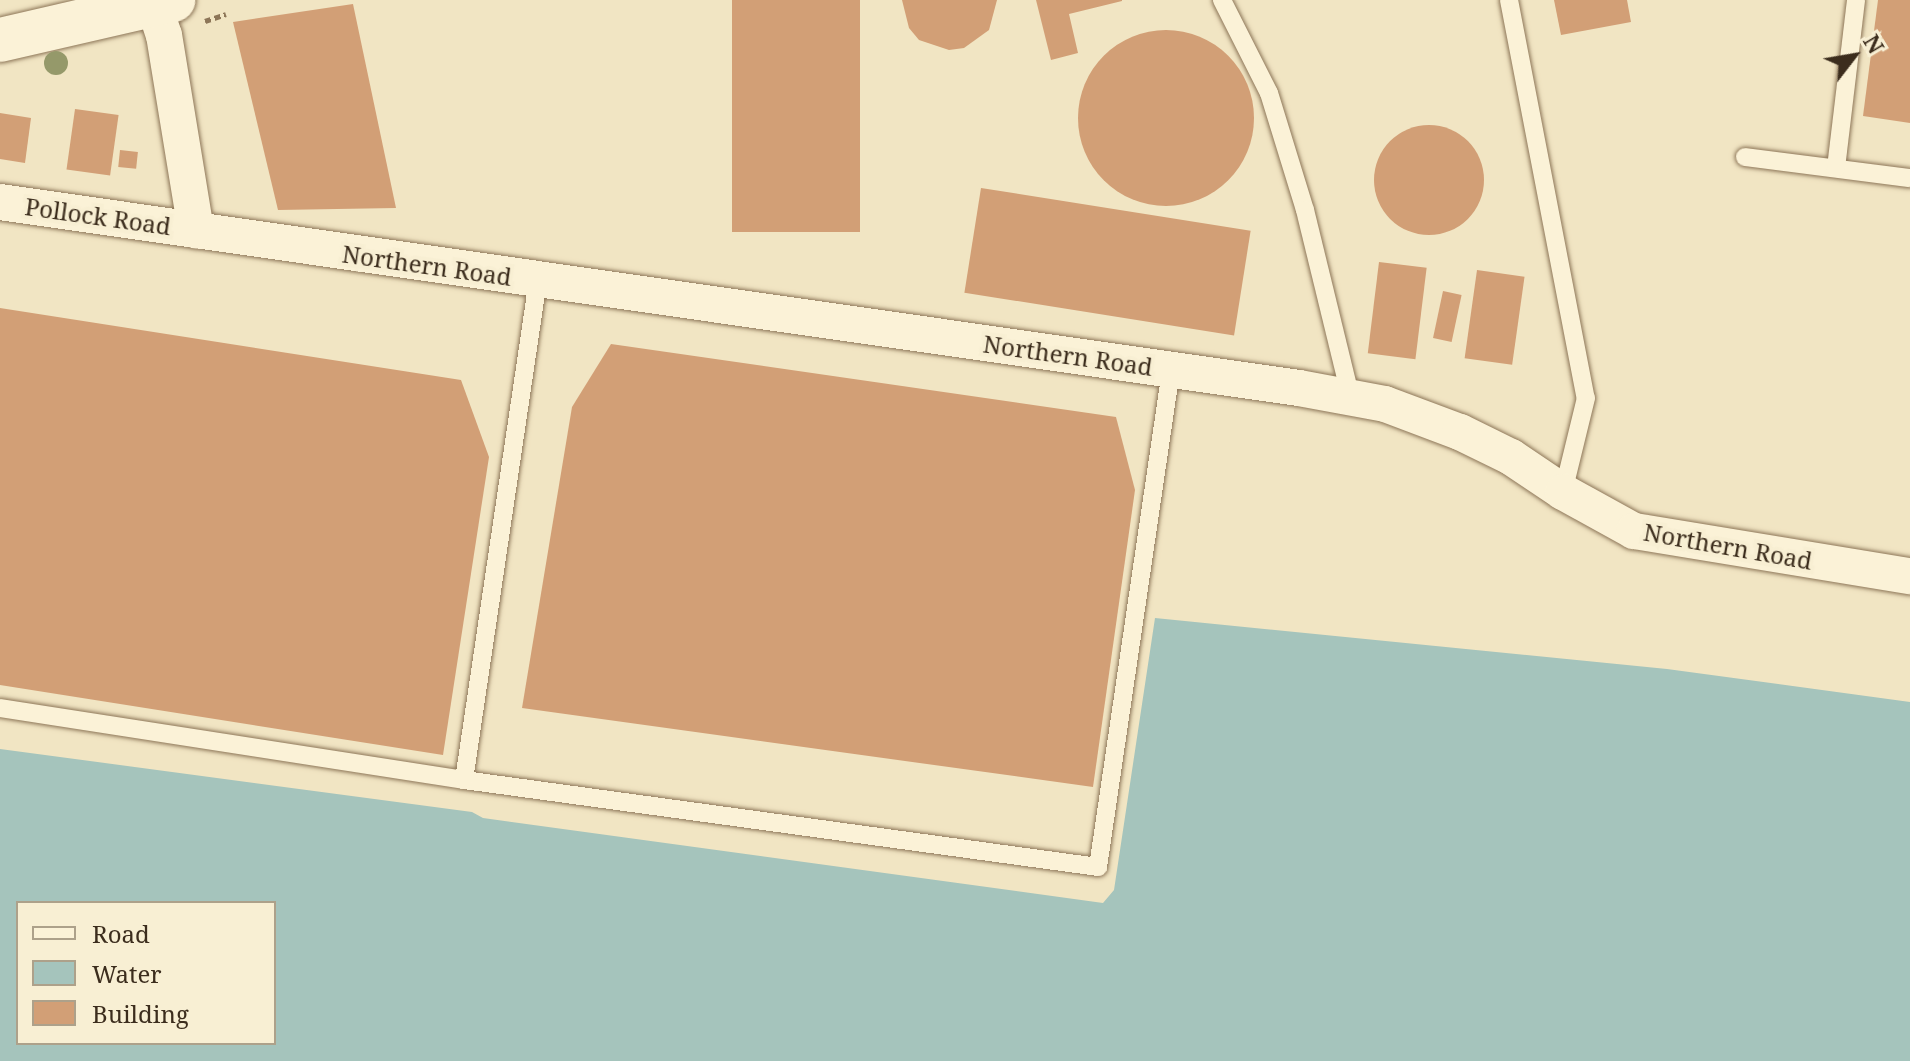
<!DOCTYPE html>
<style>
body{margin:0}
#map{position:relative;width:1910px;height:1061px;overflow:hidden;background:#f1e5c3;font-family:"Noto Serif",serif}
div>[style]{position:absolute}
[style*='--x']{left:calc(var(--x)*1px);top:calc(var(--y)*1px);width:calc(var(--w)*1px);rotate:calc(var(--a)*1deg)}
.water>*{inset:0;background:#a5c4bc}
.building>*{inset:0;background:#d29f76;transform-origin:0 0}
.round{border-radius:50%}
.path>*{height:5px;margin-top:-2.5px;transform-origin:0;background:repeating-linear-gradient(90deg,#8d7658 0 6px,transparent 0 10px)}
.roads{filter:drop-shadow(0 0 2px #8d7658) drop-shadow(0 0 2px #8d7658)}
.lane>*{height:18px;margin:-9px;padding:0 9px;transform-origin:9px;border-radius:9px;background:#fbf2d7}
.street>*{height:36px;margin:-18px;padding:0 18px;transform-origin:18px;border-radius:18px;background:#fbf2d7}
.secondary>*{height:44px;margin:-22px;padding:0 22px;transform-origin:22px;border-radius:22px;background:#fbf2d7}
.trees>*{width:24px;height:24px;margin:-12px;border-radius:50%;background:#95996a}
span{translate:-50% -50%;white-space:nowrap;text-align:center;line-height:1.15;-webkit-text-stroke:8px #f8efd3;paint-order:stroke}
.street-label{font-size:24px;color:#3c2d1d}
.legend{position:absolute;left:16px;top:901px;width:260px;height:144px;box-sizing:border-box;background:#f8efd3;border:2px solid #ada18a;margin:0;padding:10px 14px;list-style:none;font-size:24px;color:#3c2d1d}
.legend li{display:flex;align-items:center;gap:16px;height:40px}
.legend b{width:40px;border:2px solid #ada18a}
.north{position:absolute;left:1814px;top:16px;width:80px;height:80px;-webkit-text-stroke:6px #f8efd3;paint-order:stroke;rotate:59deg;font-size:22px;font-weight:700;line-height:32px;text-align:center;color:#3c2d1d}
.north::after{content:'';display:block;margin:auto;width:28px;height:36px;background:#3c2d1d;clip-path:polygon(50% 0,100% 100%,50% 72%,0 100%)}
</style>
<div id="map">
<div class="water">
<div style="clip-path:polygon(evenodd,1155px 618px,1667px 669px,1910px 702px,1910px 1061px,0 1061px,0 749px,472px 812px,483px 818px,1103px 903px,1114px 890px,1155px 618px,18px 903px,274px 903px,274px 1043px,18px 1043px,18px 903px)"></div>
</div>
<div class="building">
<div style="left:732px;top:0;width:128px;height:232px"></div>
<div style="clip-path:polygon(902px 0,997px 0,989px 30px,964px 48px,949px 50px,919px 40px,909px 28px)"></div>
<div style="clip-path:polygon(1036px 0,1122px 0,1122px 1px,1069px 14px,1078px 53px,1051px 60px)"></div>
<div style="clip-path:polygon(1554px 0,1627px 0,1631px 22px,1561px 35px)"></div>
<div style="clip-path:polygon(1878px 0,1910px 0,1910px 123px,1863px 116px)"></div>
<div style="clip-path:polygon(353px 4px,396px 208px,278px 210px,233px 22px)"></div>
<div class="round" style="left:1078px;top:30px;width:176px;height:176px"></div>
<div style="left:75px;top:109px;width:44px;height:61px;rotate:8deg"></div>
<div style="clip-path:polygon(0 113px,31px 118px,25px 163px,0 159px)"></div>
<div class="round" style="left:1374px;top:125px;width:110px;height:110px"></div>
<div style="left:120px;top:150px;width:18px;height:17px;rotate:6deg"></div>
<div style="left:981px;top:188px;width:273px;height:106px;rotate:9deg"></div>
<div style="left:1379px;top:262px;width:48px;height:92px;rotate:7deg"></div>
<div style="left:1477px;top:270px;width:48px;height:89px;rotate:8deg"></div>
<div style="left:1443px;top:291px;width:19px;height:48px;rotate:12deg"></div>
<div style="clip-path:polygon(0 308px,461px 380px,489px 457px,443px 755px,0 685px)"></div>
<div style="clip-path:polygon(611px 344px,1116px 417px,1135px 490px,1093px 787px,522px 708px,572px 407px)"></div>
</div>
<div class="path">
<div style="--x:205;--y:21;--w:22;--a:-18"></div>
</div>
<div class="roads">
<div class="lane">
<div style="--x:1222;--y:0;--w:104;--a:63.2"></div>
<div style="--x:1269;--y:93;--w:122;--a:72.9"></div>
<div style="--x:1305;--y:210;--w:194;--a:76.3"></div>
<div style="--x:1509;--y:0;--w:405;--a:79.1"></div>
<div style="--x:1586;--y:398;--w:97;--a:103.7"></div>
<div style="--x:1745;--y:157;--w:166;--a:7.3"></div>
<div style="--x:1836;--y:168;--w:169;--a:-83.2"></div>
<div style="--x:0;--y:708;--w:470;--a:8.8"></div>
<div style="--x:464;--y:780;--w:640;--a:7.81"></div>
<div style="--x:1098;--y:867;--w:502;--a:-81.64"></div>
<div style="--x:464;--y:780;--w:505;--a:-81.58"></div>
</div>
<div class="street">
<div style="--x:154;--y:5;--w:32;--a:72"></div>
<div style="--x:164;--y:35;--w:198;--a:80.7"></div>
<div style="--x:0;--y:202;--w:1312;--a:8.15"></div>
<div style="--x:1299;--y:388;--w:87;--a:10.5"></div>
<div style="--x:1385;--y:404;--w:80;--a:20.5"></div>
<div style="--x:1460;--y:432;--w:57;--a:26.1"></div>
<div style="--x:1511;--y:457;--w:63;--a:33.9"></div>
<div style="--x:1563;--y:492;--w:81;--a:28.8"></div>
<div style="--x:1634;--y:531;--w:280;--a:9.3"></div>
</div>
<div class="secondary">
<div style="--x:0;--y:40;--w:178;--a:-13"></div>
</div>
</div>
<div class="trees">
<div style="left:56px;top:63px"></div>
</div>
<div class="street-label">
<span style="left:98px;top:216px;rotate:8deg">Pollock Road</span>
<span style="left:427px;top:265px;rotate:8deg">Northern Road</span>
<span style="left:1068px;top:355px;rotate:8deg">Northern Road</span>
<span style="left:1728px;top:546px;rotate:10deg">Northern Road</span>
</div>
<ul class="legend">
<li><b style="height:10px;background:#fbf2d7"></b>Road</li>
<li><b style="height:22px;background:#a5c4bc"></b>Water</li>
<li><b style="height:22px;background:#d29f76"></b>Building</li>
</ul>
<div class="north">N</div>
</div>
